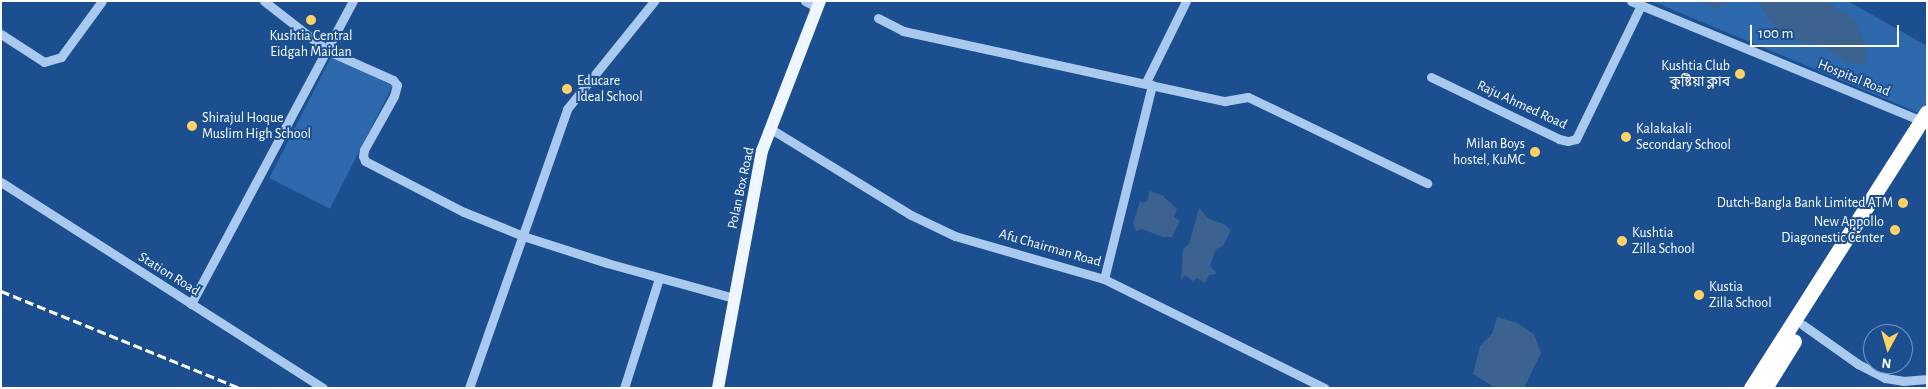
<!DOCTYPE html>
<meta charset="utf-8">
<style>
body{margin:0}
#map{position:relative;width:1928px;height:389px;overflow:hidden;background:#1b4f8f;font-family:"Alegreya Sans","Noto Sans Bengali",sans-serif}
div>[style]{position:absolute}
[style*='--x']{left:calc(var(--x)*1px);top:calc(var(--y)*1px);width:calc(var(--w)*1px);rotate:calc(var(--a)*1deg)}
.green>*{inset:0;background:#2e69ad;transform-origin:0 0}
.water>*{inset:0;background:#3c6290}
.minor>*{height:9px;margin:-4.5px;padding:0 4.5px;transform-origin:4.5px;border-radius:4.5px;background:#a9c9ee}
.major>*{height:12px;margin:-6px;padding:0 6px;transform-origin:6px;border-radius:6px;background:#f0f6ff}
.highway>*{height:15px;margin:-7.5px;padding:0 7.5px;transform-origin:7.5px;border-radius:7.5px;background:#fff}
.rail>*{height:3px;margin-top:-1.5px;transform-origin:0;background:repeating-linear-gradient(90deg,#fff 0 9px,transparent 0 13px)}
.dots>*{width:14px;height:14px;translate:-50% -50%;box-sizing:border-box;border:2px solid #1b4f8f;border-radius:50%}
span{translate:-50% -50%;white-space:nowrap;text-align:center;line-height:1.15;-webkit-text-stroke:4px #1b4f8f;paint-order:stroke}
.poi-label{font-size:14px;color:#fff}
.right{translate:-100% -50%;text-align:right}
.left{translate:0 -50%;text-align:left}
.street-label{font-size:14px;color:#fff}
.frame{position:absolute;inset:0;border:2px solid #fff;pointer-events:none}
.north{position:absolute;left:1863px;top:324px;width:50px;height:50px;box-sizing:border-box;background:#1b4f8f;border:1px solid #7695bc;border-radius:50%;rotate:186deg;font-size:14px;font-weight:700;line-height:20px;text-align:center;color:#fff}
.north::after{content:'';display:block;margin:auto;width:18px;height:22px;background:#ffd166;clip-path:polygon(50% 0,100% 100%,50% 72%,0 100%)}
.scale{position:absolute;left:1750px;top:25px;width:149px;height:22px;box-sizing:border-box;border:2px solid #fff;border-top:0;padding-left:6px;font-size:15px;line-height:18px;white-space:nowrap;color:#fff;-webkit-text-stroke:4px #1b4f8f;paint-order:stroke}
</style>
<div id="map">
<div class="green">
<div style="clip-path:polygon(1652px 1px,1848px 1px,1927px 46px,1927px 102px,1919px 113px)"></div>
<div style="left:332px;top:55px;width:68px;height:138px;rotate:27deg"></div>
</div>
<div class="water">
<div style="clip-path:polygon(1707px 1px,1724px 1px,1720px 10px,1706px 4px)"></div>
<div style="clip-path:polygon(1757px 1px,1826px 1px,1848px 15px,1858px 25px,1866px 48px,1865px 64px,1848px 63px,1817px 43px,1798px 41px,1777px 32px)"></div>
<div style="clip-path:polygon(1149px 191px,1162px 195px,1177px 209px,1174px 217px,1180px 221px,1172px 237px,1163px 237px,1142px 229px,1136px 231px,1133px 223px,1140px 201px,1144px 203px,1148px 200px)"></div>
<div style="clip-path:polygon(1199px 208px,1209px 219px,1224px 224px,1231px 230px,1223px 246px,1216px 249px,1210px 266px,1217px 274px,1209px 275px,1205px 283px,1197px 278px,1193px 281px,1185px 275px,1181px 281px,1183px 249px,1189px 244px)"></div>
<div style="clip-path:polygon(1497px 317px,1517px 323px,1534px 334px,1541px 353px,1524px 388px,1495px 388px,1473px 374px,1480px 346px,1492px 334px)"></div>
</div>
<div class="minor">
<div style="--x:264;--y:1;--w:81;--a:38"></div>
<div style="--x:328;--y:51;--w:71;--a:24"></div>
<div style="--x:393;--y:80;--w:6;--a:51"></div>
<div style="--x:397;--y:85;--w:11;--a:105"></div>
<div style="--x:394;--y:96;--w:62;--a:119.1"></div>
<div style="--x:364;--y:150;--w:6;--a:99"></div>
<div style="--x:363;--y:156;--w:5;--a:68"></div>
<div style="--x:365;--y:161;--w:111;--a:27.3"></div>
<div style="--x:464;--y:212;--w:64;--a:22.1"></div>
<div style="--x:523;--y:236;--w:88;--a:17.8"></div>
<div style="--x:607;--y:263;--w:132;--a:15.4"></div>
<div style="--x:805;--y:1;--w:13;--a:27"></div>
<div style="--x:1631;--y:1;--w:317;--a:22.4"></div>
<div style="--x:878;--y:18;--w:28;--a:27"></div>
<div style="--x:903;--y:31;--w:330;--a:12.3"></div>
<div style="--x:1225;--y:101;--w:23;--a:-10"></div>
<div style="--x:1248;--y:97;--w:199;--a:25.7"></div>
<div style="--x:1;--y:34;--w:51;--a:33.1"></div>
<div style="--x:44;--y:62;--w:18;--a:-16"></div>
<div style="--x:61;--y:57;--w:69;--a:-53.8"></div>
<div style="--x:1431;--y:77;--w:142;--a:25.8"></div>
<div style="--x:1559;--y:139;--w:9;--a:13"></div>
<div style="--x:1568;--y:141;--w:8;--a:-14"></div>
<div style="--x:1576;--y:139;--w:149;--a:-64.1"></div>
<div style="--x:1146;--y:82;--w:90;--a:-63.7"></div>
<div style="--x:771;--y:129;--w:164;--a:31.6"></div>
<div style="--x:911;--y:215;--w:49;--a:25.5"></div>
<div style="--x:955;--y:236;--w:155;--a:16.1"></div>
<div style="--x:1104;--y:279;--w:246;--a:26.3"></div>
<div style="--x:1;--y:182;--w:382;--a:32.6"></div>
<div style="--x:1104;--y:279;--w:200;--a:-76.1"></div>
<div style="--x:191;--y:304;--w:344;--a:-61.9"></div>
<div style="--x:1803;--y:325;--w:67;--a:35.3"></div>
<div style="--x:1858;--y:364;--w:30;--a:27"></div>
<div style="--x:1885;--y:378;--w:18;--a:9"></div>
<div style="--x:1903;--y:381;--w:24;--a:-5"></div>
<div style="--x:469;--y:388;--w:296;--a:-70.6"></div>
<div style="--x:567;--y:109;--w:139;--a:-51.1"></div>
<div style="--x:624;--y:388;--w:115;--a:-72.3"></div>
</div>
<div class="major">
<div style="--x:718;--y:388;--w:241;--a:-79.5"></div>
<div style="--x:762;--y:151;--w:161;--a:-68.9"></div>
</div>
<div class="highway">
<div style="--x:1751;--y:388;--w:327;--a:-57.5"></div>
<div style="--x:1765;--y:388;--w:55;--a:-58.3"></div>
</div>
<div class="rail">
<div style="--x:1;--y:291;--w:258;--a:22.1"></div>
</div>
<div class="dots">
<div style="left:311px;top:20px;background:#ffd166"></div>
<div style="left:1740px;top:74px;background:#ffd166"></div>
<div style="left:567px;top:89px;background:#ffd166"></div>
<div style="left:192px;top:126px;background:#ffd166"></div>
<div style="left:1626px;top:137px;background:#ffd166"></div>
<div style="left:1535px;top:152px;background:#ffd166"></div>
<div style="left:1903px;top:203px;background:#ffd166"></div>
<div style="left:1895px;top:230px;background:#ffd166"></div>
<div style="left:1622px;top:241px;background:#ffd166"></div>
<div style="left:1699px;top:295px;background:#ffd166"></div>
</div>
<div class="poi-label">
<span style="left:311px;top:44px">Kushtia Central<br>Eidgah Maidan</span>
<span class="right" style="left:1730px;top:74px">Kushtia Club<br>কুষ্টিয়া ক্লাব</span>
<span class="left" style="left:577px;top:89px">Educare<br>Ideal School</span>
<span class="left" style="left:202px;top:126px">Shirajul Hoque<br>Muslim High School</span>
<span class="left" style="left:1636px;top:137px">Kalakakali<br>Secondary School</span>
<span class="right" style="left:1525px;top:152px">Milan Boys<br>hostel, KuMC</span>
<span class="right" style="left:1893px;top:203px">Dutch-Bangla Bank Limited ATM</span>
<span class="right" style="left:1884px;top:230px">New Appollo<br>Diagonestic Center</span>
<span class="left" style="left:1632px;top:241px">Kushtia<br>Zilla School</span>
<span class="left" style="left:1709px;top:295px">Kustia<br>Zilla School</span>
</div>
<div class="street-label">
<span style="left:1854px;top:78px;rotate:22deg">Hospital Road</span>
<span style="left:1522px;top:105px;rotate:25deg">Raju Ahmed Road</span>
<span style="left:741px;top:188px;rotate:-78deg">Polan Box Road</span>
<span style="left:1050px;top:248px;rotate:16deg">Afu Chairman Road</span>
<span style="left:169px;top:274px;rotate:32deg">Station Road</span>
</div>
<div class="frame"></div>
<div class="north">N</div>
<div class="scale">100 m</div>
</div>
